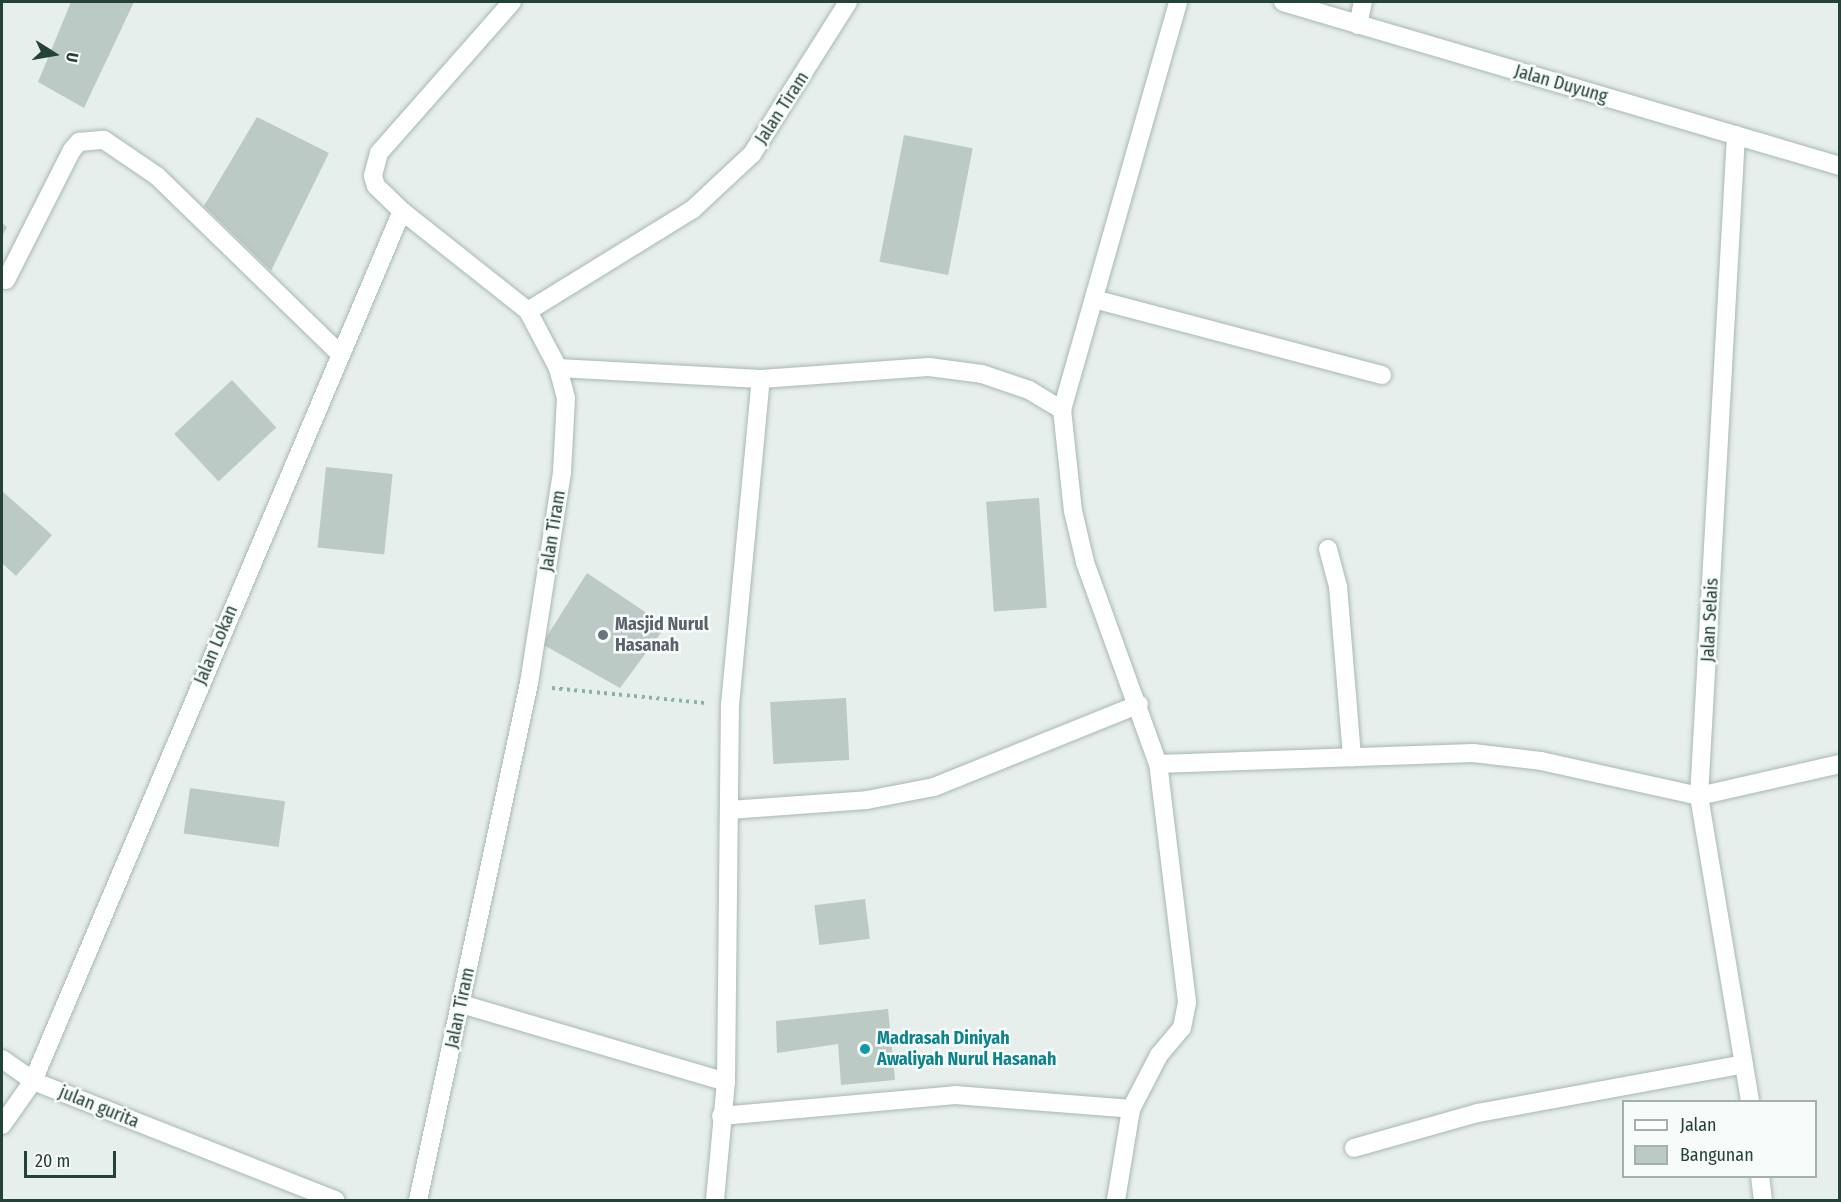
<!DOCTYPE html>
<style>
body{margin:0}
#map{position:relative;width:1841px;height:1202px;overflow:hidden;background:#e6efeb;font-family:"Fira Sans Condensed",sans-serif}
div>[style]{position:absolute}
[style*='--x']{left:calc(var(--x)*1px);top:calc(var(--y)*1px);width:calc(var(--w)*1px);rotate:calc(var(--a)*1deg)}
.building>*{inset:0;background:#bbcac4;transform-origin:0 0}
.path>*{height:4px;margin-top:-2px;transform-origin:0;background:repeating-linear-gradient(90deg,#86b3a5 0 3px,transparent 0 7.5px)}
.roads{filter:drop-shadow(0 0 2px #a8b8b2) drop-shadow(0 0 2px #a8b8b2)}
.street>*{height:18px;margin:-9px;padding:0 9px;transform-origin:9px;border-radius:9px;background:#fff}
.dots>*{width:16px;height:16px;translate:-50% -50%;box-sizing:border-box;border:3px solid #f7fbf9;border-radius:50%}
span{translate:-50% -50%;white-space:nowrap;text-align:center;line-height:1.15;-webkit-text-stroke:5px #f7fbf9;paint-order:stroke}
.street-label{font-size:18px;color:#24423a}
.worship-label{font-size:18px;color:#5b616d;font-weight:700}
.left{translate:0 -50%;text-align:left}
.culture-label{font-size:18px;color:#0d838f;font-weight:700}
.frame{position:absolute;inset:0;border:3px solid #24423a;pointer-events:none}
.legend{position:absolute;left:1622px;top:1100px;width:195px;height:78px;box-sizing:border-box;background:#f7fbf9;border:2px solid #a3b1ad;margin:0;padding:8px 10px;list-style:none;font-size:18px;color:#24423a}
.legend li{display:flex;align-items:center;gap:12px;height:30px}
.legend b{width:30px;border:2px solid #a3b1ad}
.north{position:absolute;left:24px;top:24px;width:60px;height:60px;-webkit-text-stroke:4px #f7fbf9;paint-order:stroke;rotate:101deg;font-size:16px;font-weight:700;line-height:24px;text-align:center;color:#24423a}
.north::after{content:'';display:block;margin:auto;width:21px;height:27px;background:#24423a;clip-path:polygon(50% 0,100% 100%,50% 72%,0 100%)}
.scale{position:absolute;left:24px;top:1151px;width:92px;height:27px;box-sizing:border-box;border:3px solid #24423a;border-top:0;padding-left:8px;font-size:18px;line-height:21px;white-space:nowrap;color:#24423a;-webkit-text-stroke:4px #f7fbf9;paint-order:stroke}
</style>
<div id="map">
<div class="building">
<div style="clip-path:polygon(71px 2px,134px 2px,84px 108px,38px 82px)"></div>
<div style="clip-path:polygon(257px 117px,329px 153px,271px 271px,204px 206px)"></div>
<div style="left:904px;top:135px;width:70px;height:129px;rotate:11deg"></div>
<div style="clip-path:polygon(2px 223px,7px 227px,2px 237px)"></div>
<div style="left:232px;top:380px;width:65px;height:79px;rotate:47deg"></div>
<div style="left:326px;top:467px;width:67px;height:81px;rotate:6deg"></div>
<div style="clip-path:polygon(2px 491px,52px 535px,16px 576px,2px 563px)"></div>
<div style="left:1039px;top:498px;width:110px;height:53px;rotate:86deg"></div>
<div style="clip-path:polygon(587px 573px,666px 626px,620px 688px,542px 644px)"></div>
<div style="left:846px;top:698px;width:62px;height:76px;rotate:87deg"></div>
<div style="left:190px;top:788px;width:96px;height:46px;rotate:8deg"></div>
<div style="left:865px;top:899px;width:40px;height:51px;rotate:83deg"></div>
<div style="clip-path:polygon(888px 1009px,895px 1080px,841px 1085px,838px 1044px,777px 1053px,776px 1021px)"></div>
</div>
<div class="path">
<div style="--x:552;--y:688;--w:155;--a:5.6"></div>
</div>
<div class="roads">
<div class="street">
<div style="--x:512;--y:2;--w:201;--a:131.4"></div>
<div style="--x:379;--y:153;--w:24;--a:105"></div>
<div style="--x:373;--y:176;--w:10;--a:73"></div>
<div style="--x:376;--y:186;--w:36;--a:44"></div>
<div style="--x:402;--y:211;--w:161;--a:38.4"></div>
<div style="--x:1283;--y:2;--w:581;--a:16.41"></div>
<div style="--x:1358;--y:25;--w:24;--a:-78"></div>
<div style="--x:1736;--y:135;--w:662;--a:93.2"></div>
<div style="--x:1699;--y:796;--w:310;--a:80.5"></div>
<div style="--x:6;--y:280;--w:146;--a:-63.1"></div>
<div style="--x:72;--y:150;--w:11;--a:-49"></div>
<div style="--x:79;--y:142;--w:25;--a:-5"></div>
<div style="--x:104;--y:140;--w:64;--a:34.2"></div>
<div style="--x:157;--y:176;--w:254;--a:44.2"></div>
<div style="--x:1094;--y:299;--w:298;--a:14.8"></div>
<div style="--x:558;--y:368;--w:203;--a:3.1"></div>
<div style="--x:761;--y:379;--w:168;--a:-4.1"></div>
<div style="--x:929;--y:367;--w:53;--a:7.5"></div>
<div style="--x:982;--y:374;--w:50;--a:18.8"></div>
<div style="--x:1029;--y:390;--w:39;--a:31"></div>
<div style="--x:1328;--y:549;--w:38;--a:75"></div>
<div style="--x:1338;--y:586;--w:172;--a:85.3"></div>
<div style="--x:1158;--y:764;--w:315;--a:-2"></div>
<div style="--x:1473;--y:753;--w:68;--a:6.7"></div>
<div style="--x:1541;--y:761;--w:162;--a:12.5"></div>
<div style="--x:1699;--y:796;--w:145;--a:-12.8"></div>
<div style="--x:729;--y:810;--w:138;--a:-4.1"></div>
<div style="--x:867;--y:800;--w:68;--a:-11"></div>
<div style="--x:934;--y:787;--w:221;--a:-22"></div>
<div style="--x:461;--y:1004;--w:276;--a:16.4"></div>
<div style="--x:2;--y:1059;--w:38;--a:35"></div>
<div style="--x:33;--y:1081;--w:325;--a:21.5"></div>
<div style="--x:721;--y:1116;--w:235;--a:-5.1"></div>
<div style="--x:955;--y:1095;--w:177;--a:4.5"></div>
<div style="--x:2;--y:1125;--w:54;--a:-54.8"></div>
<div style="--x:33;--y:1081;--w:945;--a:-67.02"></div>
<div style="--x:1354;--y:1148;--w:129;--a:-15.8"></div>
<div style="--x:1478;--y:1113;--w:270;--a:-10.4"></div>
<div style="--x:1760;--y:1176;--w:24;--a:83"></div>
<div style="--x:418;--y:1200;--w:529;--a:-77.88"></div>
<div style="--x:529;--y:683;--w:214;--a:-81.1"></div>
<div style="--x:562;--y:472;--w:74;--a:-86.9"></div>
<div style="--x:566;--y:398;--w:31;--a:-105"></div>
<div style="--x:558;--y:368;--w:64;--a:-117.8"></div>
<div style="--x:528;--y:311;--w:194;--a:-31.7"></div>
<div style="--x:693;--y:209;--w:81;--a:-43"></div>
<div style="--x:752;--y:154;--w:180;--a:-57.7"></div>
<div style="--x:715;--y:1200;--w:119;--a:-84.7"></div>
<div style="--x:726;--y:1082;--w:377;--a:-89.4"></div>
<div style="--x:730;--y:705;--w:327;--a:-84.6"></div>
<div style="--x:1116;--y:1200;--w:92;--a:-80.6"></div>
<div style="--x:1131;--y:1109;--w:61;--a:-62.6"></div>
<div style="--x:1159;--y:1055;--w:35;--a:-50"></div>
<div style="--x:1182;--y:1028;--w:26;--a:-79"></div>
<div style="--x:1187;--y:1002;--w:240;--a:-96.9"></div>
<div style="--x:1158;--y:764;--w:215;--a:-109.9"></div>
<div style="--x:1085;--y:562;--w:52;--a:-103.2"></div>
<div style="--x:1073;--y:511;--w:102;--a:-96.2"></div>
<div style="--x:1062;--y:410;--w:424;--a:-74.1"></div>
</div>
</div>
<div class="dots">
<div style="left:603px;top:635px;background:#6b7280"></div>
<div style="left:865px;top:1049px;background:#0f9aa8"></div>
</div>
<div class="street-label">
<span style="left:1561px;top:84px;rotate:16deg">Jalan Duyung</span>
<span style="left:782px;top:108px;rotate:-57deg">Jalan Tiram</span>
<span style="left:553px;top:531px;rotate:-81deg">Jalan Tiram</span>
<span style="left:1710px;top:620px;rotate:-87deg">Jalan Selais</span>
<span style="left:216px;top:645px;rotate:-67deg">Jalan Lokan</span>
<span style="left:460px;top:1008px;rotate:-78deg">Jalan Tiram</span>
<span style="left:99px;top:1107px;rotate:22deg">julan gurita</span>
</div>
<div class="worship-label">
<span class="left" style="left:615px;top:635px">Masjid Nurul<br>Hasanah</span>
</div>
<div class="culture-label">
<span class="left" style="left:877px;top:1049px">Madrasah Diniyah<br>Awaliyah Nurul Hasanah</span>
</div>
<div class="frame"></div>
<ul class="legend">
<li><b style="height:8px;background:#fff"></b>Jalan</li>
<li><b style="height:16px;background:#bbcac4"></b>Bangunan</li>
</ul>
<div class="north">U</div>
<div class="scale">20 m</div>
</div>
